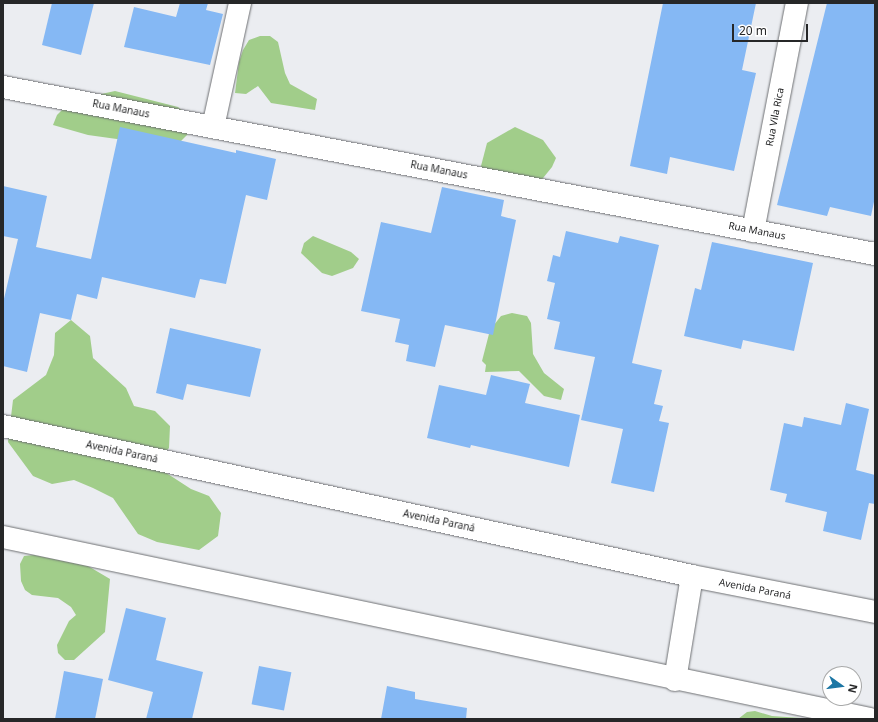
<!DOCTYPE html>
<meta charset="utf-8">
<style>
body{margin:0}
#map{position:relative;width:878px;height:722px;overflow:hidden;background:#ebedf1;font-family:"Noto Sans",sans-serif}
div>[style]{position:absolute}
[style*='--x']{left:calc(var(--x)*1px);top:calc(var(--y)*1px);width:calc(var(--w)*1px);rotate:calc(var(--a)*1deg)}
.forest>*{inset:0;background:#a1cd8a}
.building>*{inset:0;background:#85b8f4;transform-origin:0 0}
.roads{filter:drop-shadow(0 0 1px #6e7073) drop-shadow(0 0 1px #6e7073)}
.minor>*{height:22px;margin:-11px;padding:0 11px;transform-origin:11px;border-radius:11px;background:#fff}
.tertiary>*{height:22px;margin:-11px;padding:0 11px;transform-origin:11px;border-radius:11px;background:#fff}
.secondary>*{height:22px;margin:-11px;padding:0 11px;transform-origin:11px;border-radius:11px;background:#fff}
span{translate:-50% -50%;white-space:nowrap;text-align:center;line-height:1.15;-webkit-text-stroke:3.5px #fff;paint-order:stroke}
.street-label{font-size:10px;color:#262728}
.frame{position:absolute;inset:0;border:4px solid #262728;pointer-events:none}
.north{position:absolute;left:822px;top:666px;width:40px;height:40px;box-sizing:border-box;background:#fff;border:1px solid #a8a9a9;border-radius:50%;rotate:104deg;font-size:11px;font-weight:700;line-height:16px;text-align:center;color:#262728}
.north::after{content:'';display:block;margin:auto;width:14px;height:18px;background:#1c76a4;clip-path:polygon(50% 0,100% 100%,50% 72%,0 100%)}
.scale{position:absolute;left:732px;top:24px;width:76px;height:18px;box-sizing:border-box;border:2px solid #262728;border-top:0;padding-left:5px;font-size:12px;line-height:14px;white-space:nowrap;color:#262728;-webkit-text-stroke:3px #fff;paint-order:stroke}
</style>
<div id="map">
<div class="forest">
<div style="clip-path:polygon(260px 36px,270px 36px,278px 42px,285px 73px,290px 84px,317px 99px,315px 110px,271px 103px,258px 86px,246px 94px,235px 93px,239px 62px,243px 50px,249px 40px)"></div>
<div style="clip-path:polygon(115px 91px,178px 107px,186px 114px,190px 132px,181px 141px,160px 145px,88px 135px,53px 125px,57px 115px,65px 107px,83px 98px)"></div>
<div style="clip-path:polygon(515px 127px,543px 140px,556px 158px,552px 167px,539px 183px,483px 172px,481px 166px,487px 143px)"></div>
<div style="clip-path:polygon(313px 236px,351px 252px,359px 259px,353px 268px,332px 276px,322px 273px,301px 253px,304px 243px)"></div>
<div style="clip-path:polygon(512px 313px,527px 316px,531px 323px,533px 354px,544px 373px,564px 389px,561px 400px,544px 396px,519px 371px,485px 372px,486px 365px,482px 361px,490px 330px,501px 316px)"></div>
<div style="clip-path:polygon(71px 320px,90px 336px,93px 358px,126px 388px,134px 406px,155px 411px,170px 426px,169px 448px,154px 465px,191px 489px,209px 496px,221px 513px,218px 536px,199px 550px,157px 542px,138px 534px,113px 498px,93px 488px,74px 480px,52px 484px,33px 476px,8px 442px,13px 400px,46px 375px,54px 355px,55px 333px)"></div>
<div style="clip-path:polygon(34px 555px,88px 566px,110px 579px,105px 632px,74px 660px,65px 660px,58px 653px,57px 645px,69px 621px,76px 615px,71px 607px,58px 598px,32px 595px,25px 590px,21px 581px,20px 564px,24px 556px)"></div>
<div style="clip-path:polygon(755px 711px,772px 716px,815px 719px,738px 719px,747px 712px)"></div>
</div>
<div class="building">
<div style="clip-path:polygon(52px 3px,94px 3px,81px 55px,42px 45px)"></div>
<div style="clip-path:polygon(180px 3px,208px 3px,206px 10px,223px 14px,210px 65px,124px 47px,134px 7px,176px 17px)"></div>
<div style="clip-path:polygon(663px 3px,756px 3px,742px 70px,756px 73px,734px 171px,670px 157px,667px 174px,630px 166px)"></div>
<div style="clip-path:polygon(827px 3px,875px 3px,875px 197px,871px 216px,830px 207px,827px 216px,777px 205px)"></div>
<div style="clip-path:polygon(120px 127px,236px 153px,236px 150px,276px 159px,267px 200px,246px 195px,226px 284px,200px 279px,195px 298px,102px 277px,97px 299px,77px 294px,71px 320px,40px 313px,27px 372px,3px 366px,3px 303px,18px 239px,3px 236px,3px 186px,47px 196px,36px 247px,91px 259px)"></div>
<div style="clip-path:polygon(442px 187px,504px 200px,501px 216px,516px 220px,493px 335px,445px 325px,435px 367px,406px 361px,409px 345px,395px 342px,400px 319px,361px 311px,381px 222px,431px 233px)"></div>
<div style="clip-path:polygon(566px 231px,618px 243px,620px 236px,659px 245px,632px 363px,662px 370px,654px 404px,663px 406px,659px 421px,669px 423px,654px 492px,611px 483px,623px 429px,581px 420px,595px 357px,554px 349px,560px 322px,547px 319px,555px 283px,547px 281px,553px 255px,560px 257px)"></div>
<div style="clip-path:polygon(712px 242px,813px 263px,794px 351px,743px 340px,741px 349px,684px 336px,695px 288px,701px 290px)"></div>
<div style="clip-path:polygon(170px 328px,261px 349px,250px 397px,187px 384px,183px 400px,156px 393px)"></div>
<div style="clip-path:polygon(491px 375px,530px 384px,525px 403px,580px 415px,569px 467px,471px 445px,470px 448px,427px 438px,439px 385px,486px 395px)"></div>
<div style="clip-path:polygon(846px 403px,869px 409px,856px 470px,875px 475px,875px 504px,869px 503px,861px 540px,823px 531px,827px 512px,785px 502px,787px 494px,770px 490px,784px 423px,802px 427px,804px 417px,841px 425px)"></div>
<div style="clip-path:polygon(126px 608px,166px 618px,156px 660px,203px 672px,192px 719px,146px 719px,153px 692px,108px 680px)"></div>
<div style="left:259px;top:666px;width:33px;height:39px;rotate:11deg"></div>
<div style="clip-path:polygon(64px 671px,103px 679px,95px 719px,55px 719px)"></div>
<div style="clip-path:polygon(387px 686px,415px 692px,415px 699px,467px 708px,466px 719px,381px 719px)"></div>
</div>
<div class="roads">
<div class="minor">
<div style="--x:213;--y:127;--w:127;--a:-77.7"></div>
<div style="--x:753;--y:231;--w:232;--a:-79.1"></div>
</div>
<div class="tertiary">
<div style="--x:3;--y:87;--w:888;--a:10.84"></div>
</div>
<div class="secondary">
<div style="--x:3;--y:426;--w:705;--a:12.28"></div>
<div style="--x:692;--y:576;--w:187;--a:11.1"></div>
<div style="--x:3;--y:537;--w:886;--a:11.86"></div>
<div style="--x:675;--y:680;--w:105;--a:-80.7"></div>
</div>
</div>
<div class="street-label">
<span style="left:121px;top:109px;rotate:11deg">Rua Manaus</span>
<span style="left:775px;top:117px;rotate:-79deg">Rua Vila Rica</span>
<span style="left:439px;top:170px;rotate:11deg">Rua Manaus</span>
<span style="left:757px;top:231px;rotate:11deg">Rua Manaus</span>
<span style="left:122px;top:452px;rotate:12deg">Avenida Paraná</span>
<span style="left:439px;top:521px;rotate:12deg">Avenida Paraná</span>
<span style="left:755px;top:589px;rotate:11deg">Avenida Paraná</span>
</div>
<div class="frame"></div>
<div class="north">N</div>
<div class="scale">20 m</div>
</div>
